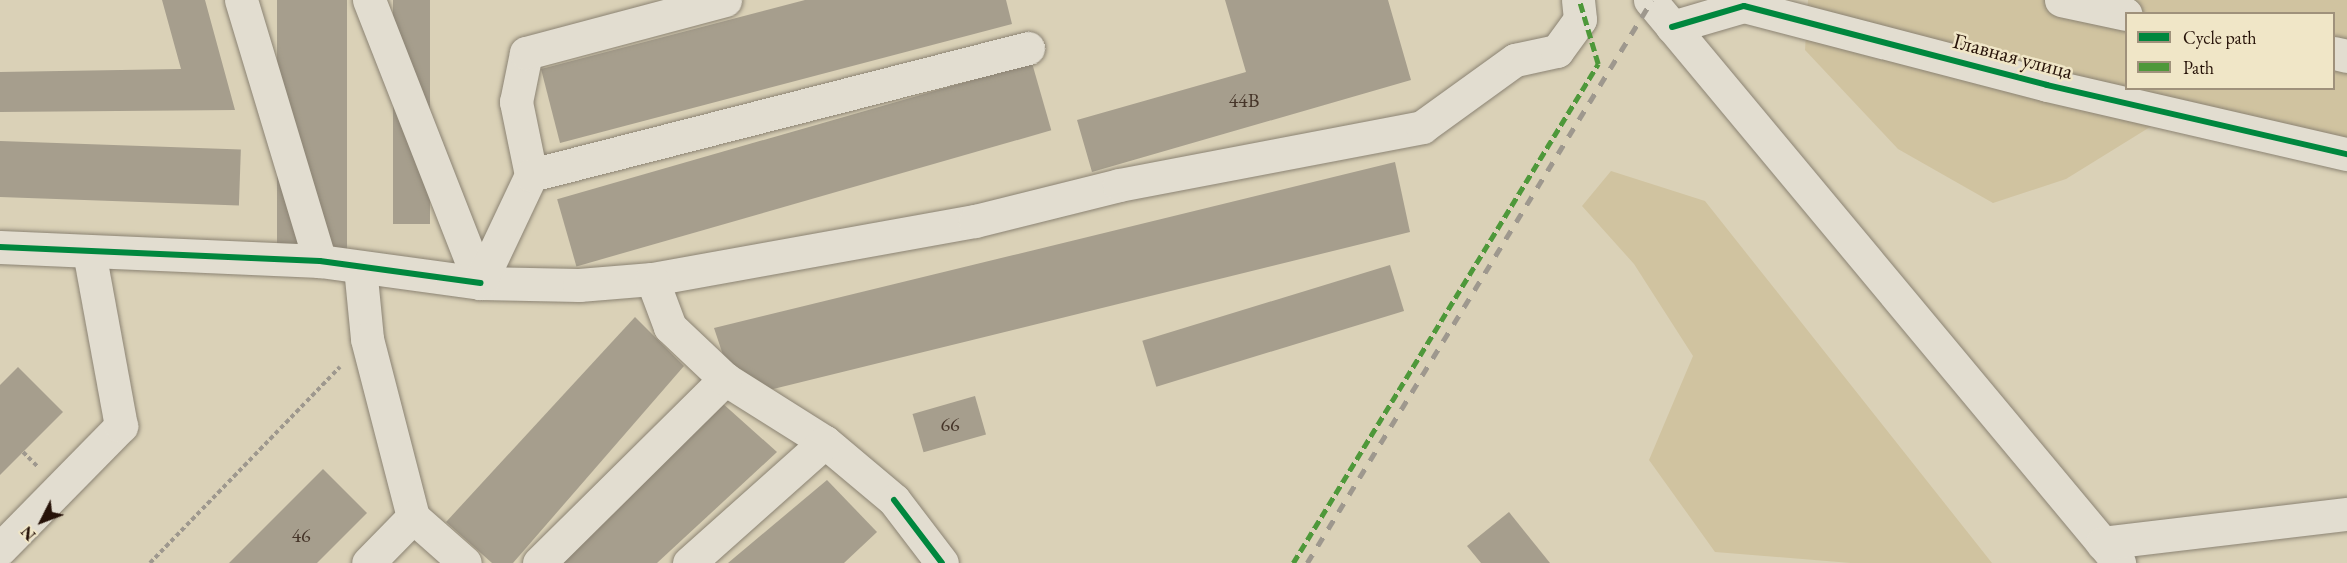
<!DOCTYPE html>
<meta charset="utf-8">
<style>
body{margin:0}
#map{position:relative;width:2347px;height:563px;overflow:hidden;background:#dad1b7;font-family:"EB Garamond",serif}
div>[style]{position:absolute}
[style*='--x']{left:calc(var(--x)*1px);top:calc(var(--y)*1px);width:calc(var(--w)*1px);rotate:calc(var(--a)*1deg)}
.green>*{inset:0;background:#d0c3a0}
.building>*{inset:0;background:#a69e8d;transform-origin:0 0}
.path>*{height:4px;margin-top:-2px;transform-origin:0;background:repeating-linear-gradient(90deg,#9e988e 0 4.5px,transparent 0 7.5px)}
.roads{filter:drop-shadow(0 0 2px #8b8373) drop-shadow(0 0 2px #8b8373)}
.minor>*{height:33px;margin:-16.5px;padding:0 16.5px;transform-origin:16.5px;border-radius:16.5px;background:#e2ddd0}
.rail>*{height:4.5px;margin-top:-2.25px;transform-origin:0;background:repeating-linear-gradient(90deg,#9e988e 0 10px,transparent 0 20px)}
.quiet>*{height:4.5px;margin-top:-2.25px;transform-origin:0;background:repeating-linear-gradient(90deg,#4e983a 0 9px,transparent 0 13.5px)}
.cycleway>*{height:6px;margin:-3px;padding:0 3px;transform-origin:3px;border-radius:3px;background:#00873e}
span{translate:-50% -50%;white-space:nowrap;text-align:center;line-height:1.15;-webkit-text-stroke:5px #f0e6c7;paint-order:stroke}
.number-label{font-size:20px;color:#463529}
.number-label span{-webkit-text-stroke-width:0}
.street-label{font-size:22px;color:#261208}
.legend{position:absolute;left:2125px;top:12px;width:210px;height:78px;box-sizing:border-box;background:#f0e6c7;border:2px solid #9f917b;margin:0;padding:8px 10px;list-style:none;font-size:18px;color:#261208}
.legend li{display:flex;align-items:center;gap:12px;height:30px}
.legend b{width:30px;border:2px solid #9f917b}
.north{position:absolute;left:12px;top:491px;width:60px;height:60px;-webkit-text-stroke:4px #f0e6c7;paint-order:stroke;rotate:228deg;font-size:16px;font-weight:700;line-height:24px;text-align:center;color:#261208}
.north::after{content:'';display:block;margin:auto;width:21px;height:27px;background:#261208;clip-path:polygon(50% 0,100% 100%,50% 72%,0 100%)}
</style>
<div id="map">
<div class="green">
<div style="clip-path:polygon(evenodd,1808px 0,2347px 0,2347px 147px,2184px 106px,2066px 179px,1993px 203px,1898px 149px,1805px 50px,1808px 0,2126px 14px,2334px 14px,2334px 88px,2126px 88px,2126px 14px)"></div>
<div style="clip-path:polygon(1611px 171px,1705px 201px,1992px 563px,1851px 563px,1715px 552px,1649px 460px,1693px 356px,1634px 264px,1582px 206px)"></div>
</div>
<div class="building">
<div style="clip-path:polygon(162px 0,205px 0,235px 110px,0 112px,0 72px,181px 69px)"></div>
<div style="left:277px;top:0;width:70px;height:256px"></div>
<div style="left:393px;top:0;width:37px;height:224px"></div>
<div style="clip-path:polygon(805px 0,1006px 0,1012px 24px,560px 143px,541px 69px)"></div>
<div style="clip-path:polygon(1225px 0,1388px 0,1411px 80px,1092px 172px,1077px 120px,1246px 72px)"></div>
<div style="left:1032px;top:63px;width:70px;height:494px;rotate:74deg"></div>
<div style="left:0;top:141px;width:241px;height:56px;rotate:2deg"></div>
<div style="clip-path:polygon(1395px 162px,1410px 232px,757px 393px,725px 361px,714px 328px)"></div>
<div style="left:1390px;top:265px;width:48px;height:259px;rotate:73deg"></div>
<div style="clip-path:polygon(635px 317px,684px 366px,513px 563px,492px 563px,446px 522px)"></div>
<div style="clip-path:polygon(18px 367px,63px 412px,0 475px,0 385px)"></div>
<div style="left:975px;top:396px;width:40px;height:65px;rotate:74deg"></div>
<div style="clip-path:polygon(721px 402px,777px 452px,657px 563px,562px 563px)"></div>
<div style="clip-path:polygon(323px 469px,367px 513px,317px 563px,229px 563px)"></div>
<div style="clip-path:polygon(827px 480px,877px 532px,844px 563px,728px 563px)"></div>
<div style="clip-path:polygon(1509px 512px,1550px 563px,1481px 563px,1467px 546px)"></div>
</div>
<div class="path">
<div style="--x:23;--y:452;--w:20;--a:45"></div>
<div style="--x:150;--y:563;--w:273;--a:-45.9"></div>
</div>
<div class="roads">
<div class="minor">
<div style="--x:241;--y:0;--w:273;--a:73.2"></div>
<div style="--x:369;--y:0;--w:304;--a:68.6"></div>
<div style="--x:1650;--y:0;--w:733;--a:50.2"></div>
<div style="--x:2061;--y:0;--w:66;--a:12.2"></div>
<div style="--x:1672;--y:27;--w:75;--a:-16.3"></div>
<div style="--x:1744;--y:6;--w:313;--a:14.6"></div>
<div style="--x:2047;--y:85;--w:308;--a:13"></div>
<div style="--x:2334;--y:53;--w:13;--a:13"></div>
<div style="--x:531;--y:175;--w:75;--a:-101.6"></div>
<div style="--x:516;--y:102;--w:50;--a:-78.5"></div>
<div style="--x:526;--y:53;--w:206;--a:-14.9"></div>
<div style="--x:0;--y:247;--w:320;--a:2.5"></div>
<div style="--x:320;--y:261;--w:162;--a:7.8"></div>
<div style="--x:480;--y:283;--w:99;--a:1.2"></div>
<div style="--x:579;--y:285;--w:73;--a:-4.7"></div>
<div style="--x:652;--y:279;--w:328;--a:-10.2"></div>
<div style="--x:975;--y:221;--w:148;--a:-14"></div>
<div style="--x:1119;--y:185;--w:309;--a:-10.8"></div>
<div style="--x:1422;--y:127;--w:115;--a:-35.8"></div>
<div style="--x:1515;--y:60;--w:43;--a:-12.1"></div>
<div style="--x:1557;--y:51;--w:39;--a:-54"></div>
<div style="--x:1580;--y:19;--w:19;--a:-96"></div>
<div style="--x:360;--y:267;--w:72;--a:84.4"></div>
<div style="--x:367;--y:339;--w:184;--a:75.5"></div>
<div style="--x:413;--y:517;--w:64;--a:134.4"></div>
<div style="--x:480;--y:283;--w:119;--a:-64.7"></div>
<div style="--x:531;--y:175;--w:513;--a:-14.33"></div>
<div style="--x:725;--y:379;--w:118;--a:32.2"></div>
<div style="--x:825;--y:442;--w:90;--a:40"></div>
<div style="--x:894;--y:500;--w:79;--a:52.7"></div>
<div style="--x:413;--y:517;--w:69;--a:41.5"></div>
<div style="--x:2102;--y:543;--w:247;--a:-6.8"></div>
<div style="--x:0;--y:549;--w:173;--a:-45.5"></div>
<div style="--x:121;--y:426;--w:177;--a:-100.4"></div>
<div style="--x:539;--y:563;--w:262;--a:-44.7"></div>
<div style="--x:725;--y:379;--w:76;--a:-136.6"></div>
<div style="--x:670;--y:327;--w:51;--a:-110.6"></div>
<div style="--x:689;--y:563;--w:182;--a:-41.7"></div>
</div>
</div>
<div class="rail">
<div style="--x:1307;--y:563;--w:660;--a:-58.5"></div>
</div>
<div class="quiet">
<div style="--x:1293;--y:563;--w:585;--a:-58.57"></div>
<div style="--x:1598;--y:64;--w:67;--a:-106.5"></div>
</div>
<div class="cycleway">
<div style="--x:1672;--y:27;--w:75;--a:-16.3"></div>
<div style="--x:1744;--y:6;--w:313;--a:14.6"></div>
<div style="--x:2047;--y:85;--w:308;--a:13"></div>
<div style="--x:0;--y:247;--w:320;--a:2.5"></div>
<div style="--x:320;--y:261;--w:162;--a:7.8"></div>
<div style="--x:894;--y:500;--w:79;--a:52.7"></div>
</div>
<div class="number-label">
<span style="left:1244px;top:100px">44В</span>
<span style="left:950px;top:424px">66</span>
<span style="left:301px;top:535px">46</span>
</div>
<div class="street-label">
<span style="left:2013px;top:56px;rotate:15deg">Главная улица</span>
</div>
<ul class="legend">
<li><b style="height:8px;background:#00873e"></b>Cycle path</li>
<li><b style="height:8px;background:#4e983a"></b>Path</li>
</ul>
<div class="north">N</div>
</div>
